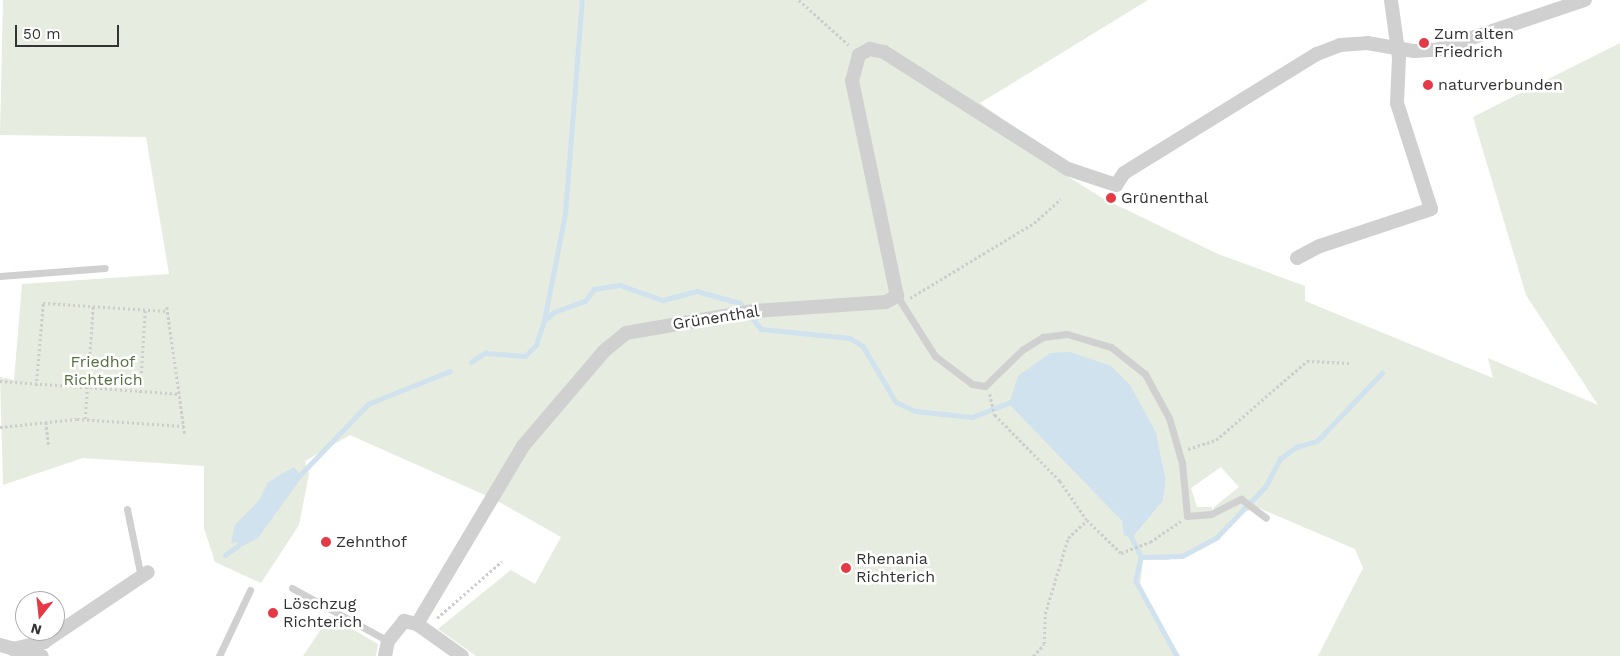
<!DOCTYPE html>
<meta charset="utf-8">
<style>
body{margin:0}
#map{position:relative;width:1620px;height:656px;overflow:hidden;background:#fff;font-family:"Work Sans",sans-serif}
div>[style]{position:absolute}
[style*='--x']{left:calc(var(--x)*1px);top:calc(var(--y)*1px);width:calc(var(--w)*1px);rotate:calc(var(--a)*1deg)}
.green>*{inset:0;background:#e6ecdf}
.water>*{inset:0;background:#cfe2ee}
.stream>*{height:4.5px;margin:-2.25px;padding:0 2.25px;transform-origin:2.25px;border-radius:2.25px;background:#cfe2ee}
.path>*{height:2.5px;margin-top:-1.25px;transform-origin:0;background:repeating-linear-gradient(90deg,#cdcdcd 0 2.5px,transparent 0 5px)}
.service>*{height:7px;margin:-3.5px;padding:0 3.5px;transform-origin:3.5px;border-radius:3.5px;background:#d0d0d0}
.minor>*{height:14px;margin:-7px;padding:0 7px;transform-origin:7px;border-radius:7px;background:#d0d0d0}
.dots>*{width:14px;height:14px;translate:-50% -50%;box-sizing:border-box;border:2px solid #fff;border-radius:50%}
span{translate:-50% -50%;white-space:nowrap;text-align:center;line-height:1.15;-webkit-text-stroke:5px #fff;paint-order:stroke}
.poi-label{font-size:16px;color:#333}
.left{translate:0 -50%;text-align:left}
.street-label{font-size:16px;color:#333}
.park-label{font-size:16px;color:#56703f}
.north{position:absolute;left:15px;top:591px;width:50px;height:50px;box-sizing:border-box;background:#fff;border:1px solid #adadad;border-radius:50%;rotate:196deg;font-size:14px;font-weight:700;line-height:20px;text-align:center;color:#333}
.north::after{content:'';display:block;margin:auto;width:18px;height:22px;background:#e63946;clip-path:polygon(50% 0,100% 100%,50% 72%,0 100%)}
.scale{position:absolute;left:15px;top:25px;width:104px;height:22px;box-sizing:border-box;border:2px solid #333;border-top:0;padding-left:6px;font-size:15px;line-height:18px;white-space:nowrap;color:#333;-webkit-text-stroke:4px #fff;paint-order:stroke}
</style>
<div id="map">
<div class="green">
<div style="clip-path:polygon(evenodd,3px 0,1148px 0,980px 103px,1022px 133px,1045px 162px,1102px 198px,1218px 254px,1305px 286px,1305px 301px,1493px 378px,1488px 358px,1598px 405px,1526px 295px,1473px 117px,1620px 43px,1620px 656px,1318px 656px,1363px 568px,1355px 549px,1259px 508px,1243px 512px,1219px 538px,1195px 552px,1168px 560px,1143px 560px,1140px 587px,1180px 656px,476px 656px,438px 629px,511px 570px,535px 584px,561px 537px,494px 499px,350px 435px,305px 461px,309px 474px,299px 525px,261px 583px,215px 562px,204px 528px,204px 466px,83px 458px,3px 485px,0 377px,14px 380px,22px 284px,169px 274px,146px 137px,0 135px,3px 0,1130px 386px,1156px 432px,1166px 480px,1163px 501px,1132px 538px,1122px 521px,1011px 404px,1130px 386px,3px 0,1221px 467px,1239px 487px,1214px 507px,1212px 516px,1212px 507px,1197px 507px,1191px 488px,1221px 467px)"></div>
<div style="clip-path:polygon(330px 616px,378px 644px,376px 656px,303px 656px)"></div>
</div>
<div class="water">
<div style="clip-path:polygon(1070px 352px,1111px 366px,1130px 385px,1156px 432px,1166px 480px,1163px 501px,1132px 538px,1124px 535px,1122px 521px,1009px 404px,1018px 376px,1050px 353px)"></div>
<div style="clip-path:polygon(294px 467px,302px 477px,258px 538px,237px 549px,238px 542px,231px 543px,235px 525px,260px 499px,268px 482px)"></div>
</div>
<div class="stream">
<div style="--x:544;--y:321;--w:109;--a:-78.9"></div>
<div style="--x:565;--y:214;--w:215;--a:-85.5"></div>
<div style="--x:471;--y:362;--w:17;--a:-33"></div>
<div style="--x:485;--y:353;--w:40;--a:4.3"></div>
<div style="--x:525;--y:356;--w:16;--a:-45"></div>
<div style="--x:536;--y:345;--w:25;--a:-72"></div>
<div style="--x:544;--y:321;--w:13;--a:-42"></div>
<div style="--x:554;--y:312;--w:33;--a:-20"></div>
<div style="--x:585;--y:301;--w:15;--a:-53"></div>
<div style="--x:594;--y:289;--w:26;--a:-9"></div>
<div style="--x:620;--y:285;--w:46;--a:19.2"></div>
<div style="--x:663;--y:300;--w:35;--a:-15"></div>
<div style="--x:697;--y:291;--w:45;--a:15.6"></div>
<div style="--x:740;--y:303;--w:33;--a:51"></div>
<div style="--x:761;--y:329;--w:89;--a:5.8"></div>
<div style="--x:850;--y:338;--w:15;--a:32"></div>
<div style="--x:863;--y:346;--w:65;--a:59.5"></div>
<div style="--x:896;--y:402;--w:21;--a:25"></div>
<div style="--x:915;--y:411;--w:57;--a:6"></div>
<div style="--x:972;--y:417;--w:44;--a:-21.3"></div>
<div style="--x:299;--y:476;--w:100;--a:-46.2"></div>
<div style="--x:368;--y:404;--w:88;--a:-21.9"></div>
<div style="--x:1129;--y:532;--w:28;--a:64"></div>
<div style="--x:1141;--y:557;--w:25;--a:102"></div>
<div style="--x:1136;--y:581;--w:85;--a:61.3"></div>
<div style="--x:225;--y:555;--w:17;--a:-36"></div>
<div style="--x:1141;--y:557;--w:41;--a:-1.4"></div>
<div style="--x:1182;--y:556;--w:40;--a:-28"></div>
<div style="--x:1217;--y:537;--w:69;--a:-46.2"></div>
<div style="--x:1265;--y:487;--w:32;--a:-62"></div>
<div style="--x:1280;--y:459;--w:20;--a:-37"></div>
<div style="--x:1296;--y:447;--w:22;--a:-16"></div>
<div style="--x:1317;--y:441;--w:94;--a:-46.3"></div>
</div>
<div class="path">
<div style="--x:799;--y:0;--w:67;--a:42"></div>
<div style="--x:910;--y:298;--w:145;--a:-31.2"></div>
<div style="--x:1034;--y:223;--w:36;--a:-42"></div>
<div style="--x:167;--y:307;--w:129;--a:82"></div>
<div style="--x:0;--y:381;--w:180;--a:4.1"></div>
<div style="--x:36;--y:386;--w:83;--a:-85.2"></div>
<div style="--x:43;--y:303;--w:124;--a:3.7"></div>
<div style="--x:140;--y:393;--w:84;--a:-86.6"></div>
<div style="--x:990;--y:394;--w:22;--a:77"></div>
<div style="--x:995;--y:415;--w:93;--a:45.4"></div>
<div style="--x:1060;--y:481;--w:47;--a:55.3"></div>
<div style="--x:1087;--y:520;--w:47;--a:44.1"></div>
<div style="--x:1121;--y:553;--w:31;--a:-21"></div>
<div style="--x:1150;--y:542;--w:37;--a:-34"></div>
<div style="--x:85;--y:419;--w:113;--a:-86"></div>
<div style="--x:46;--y:422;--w:25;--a:83"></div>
<div style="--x:0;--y:427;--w:77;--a:-5.9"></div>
<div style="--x:77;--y:419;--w:107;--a:3.7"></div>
<div style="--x:1188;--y:449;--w:29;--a:-18"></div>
<div style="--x:1216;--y:440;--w:121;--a:-41"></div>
<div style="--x:1307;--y:361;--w:42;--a:2.7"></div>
<div style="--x:437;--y:618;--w:86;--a:-41.2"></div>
<div style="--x:1033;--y:656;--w:16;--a:-47"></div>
<div style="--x:1044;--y:644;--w:30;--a:-88"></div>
<div style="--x:1045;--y:614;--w:79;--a:-73.2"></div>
<div style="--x:1068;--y:538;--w:25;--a:-43"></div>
</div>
<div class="service">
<div style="--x:0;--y:276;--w:105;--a:-4.4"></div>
<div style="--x:897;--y:296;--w:71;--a:57.7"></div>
<div style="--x:935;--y:356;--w:46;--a:37.1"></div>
<div style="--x:972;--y:384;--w:13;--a:9"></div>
<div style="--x:985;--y:386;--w:52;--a:-44.2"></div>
<div style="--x:1022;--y:350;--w:25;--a:-32"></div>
<div style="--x:1043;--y:337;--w:24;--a:-7"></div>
<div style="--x:1067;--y:334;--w:46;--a:16.5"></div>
<div style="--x:1111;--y:347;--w:43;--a:38.5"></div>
<div style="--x:1145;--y:374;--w:50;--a:61.4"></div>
<div style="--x:1169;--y:418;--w:47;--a:73.9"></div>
<div style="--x:1182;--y:463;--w:53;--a:84.6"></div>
<div style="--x:1187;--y:516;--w:24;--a:-5"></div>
<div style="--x:1211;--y:514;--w:34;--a:-27"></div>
<div style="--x:1241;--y:499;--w:31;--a:37"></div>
<div style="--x:127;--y:509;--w:69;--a:78.4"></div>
<div style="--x:292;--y:588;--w:110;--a:28.9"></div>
<div style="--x:219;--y:656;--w:73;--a:-64.8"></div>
</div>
<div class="minor">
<div style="--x:1297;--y:258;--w:26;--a:-28"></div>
<div style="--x:1320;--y:246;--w:117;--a:-18.4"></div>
<div style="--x:1431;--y:209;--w:111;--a:-107.8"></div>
<div style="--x:1397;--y:103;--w:45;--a:-87.5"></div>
<div style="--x:1399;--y:58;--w:59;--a:-97.9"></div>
<div style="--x:417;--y:624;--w:207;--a:-59.2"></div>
<div style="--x:523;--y:446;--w:125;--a:-49.5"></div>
<div style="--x:604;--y:351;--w:28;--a:-39"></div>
<div style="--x:626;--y:333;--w:130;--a:-9.8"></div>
<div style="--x:754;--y:311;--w:132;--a:-3.9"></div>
<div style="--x:886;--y:302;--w:13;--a:-29"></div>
<div style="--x:897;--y:296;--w:220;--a:-101.8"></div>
<div style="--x:852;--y:81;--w:27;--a:-75"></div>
<div style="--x:859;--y:55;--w:13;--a:-29"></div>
<div style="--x:870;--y:49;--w:14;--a:12"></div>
<div style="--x:884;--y:52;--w:218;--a:32.5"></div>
<div style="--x:1068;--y:169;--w:51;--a:18.4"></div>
<div style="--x:1116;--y:185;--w:14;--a:-56"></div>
<div style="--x:1124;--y:173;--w:227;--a:-31.7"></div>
<div style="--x:1317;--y:54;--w:25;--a:-21"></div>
<div style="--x:1340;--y:45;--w:27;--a:-4"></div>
<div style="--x:1367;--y:43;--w:48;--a:9.7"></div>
<div style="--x:1414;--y:51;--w:22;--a:-3"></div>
<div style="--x:1436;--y:50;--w:157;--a:-18.6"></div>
<div style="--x:0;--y:645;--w:43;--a:14.7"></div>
<div style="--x:12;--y:649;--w:33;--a:-12"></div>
<div style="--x:44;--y:642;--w:125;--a:-33.9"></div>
<div style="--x:385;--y:656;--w:15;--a:-79"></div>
<div style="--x:388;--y:641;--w:26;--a:-51"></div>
<div style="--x:404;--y:621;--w:13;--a:13"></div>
<div style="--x:417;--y:624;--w:55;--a:35.4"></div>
</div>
<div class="dots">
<div style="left:1424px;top:43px;background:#e63946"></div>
<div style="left:1428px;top:85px;background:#e63946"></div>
<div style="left:1111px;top:198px;background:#e63946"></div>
<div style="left:326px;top:542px;background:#e63946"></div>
<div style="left:846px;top:568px;background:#e63946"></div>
<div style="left:273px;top:613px;background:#e63946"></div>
</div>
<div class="poi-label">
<span class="left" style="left:1434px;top:43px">Zum alten<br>Friedrich</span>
<span class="left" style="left:1438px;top:85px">naturverbunden</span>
<span class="left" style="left:1121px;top:198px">Grünenthal</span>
<span class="left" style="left:336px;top:542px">Zehnthof</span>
<span class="left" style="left:856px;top:568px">Rhenania<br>Richterich</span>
<span class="left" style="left:283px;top:613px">Löschzug<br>Richterich</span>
</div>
<div class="street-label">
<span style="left:716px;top:318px;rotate:-9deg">Grünenthal</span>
</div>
<div class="park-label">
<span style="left:103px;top:371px">Friedhof<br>Richterich</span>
</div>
<div class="north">N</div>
<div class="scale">50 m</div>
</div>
